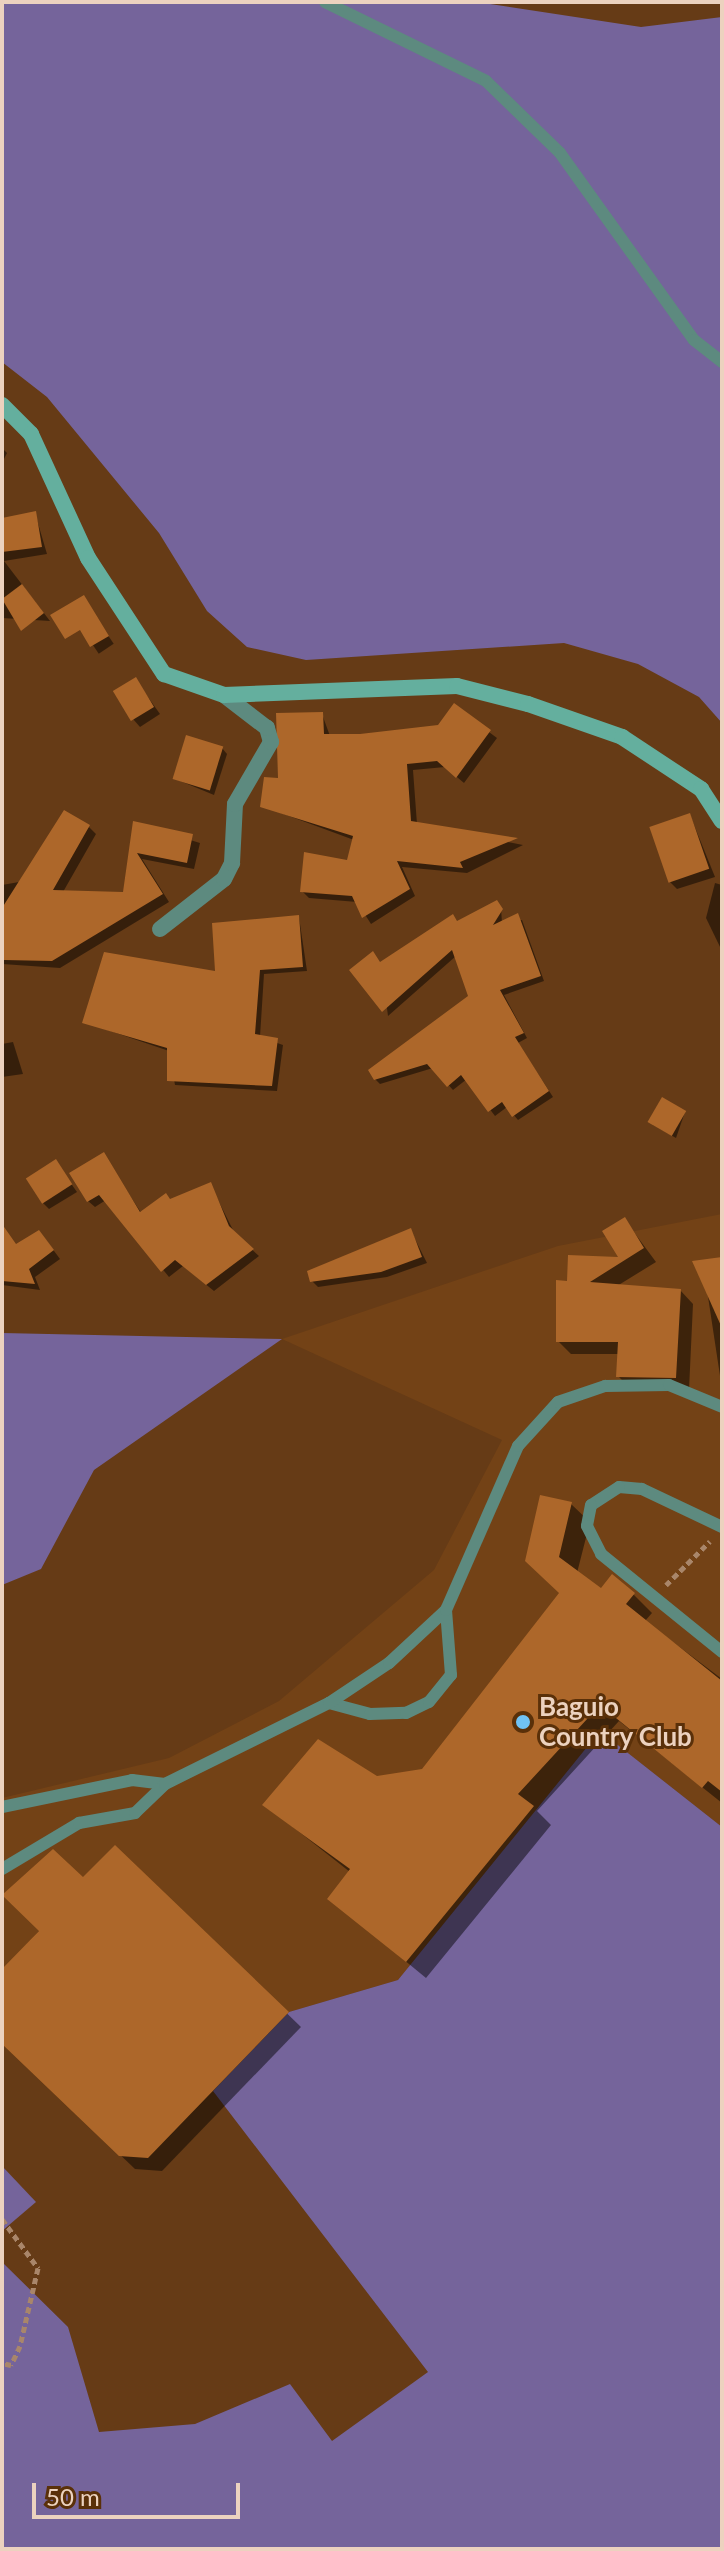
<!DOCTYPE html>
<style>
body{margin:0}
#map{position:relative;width:724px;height:2551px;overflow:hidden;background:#663b16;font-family:Lato,sans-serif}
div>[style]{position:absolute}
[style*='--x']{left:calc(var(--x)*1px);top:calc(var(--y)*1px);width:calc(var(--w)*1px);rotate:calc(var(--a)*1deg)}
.built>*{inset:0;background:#734216}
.green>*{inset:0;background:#75649b}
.shadow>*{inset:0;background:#0007;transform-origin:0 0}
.building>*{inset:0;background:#ad672a;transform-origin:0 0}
.path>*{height:5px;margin-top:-2.5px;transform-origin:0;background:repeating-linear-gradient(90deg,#a9866a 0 6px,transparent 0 10px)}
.service>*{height:12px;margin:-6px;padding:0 6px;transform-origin:6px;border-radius:6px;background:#5d8a7f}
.minor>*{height:16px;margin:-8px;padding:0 8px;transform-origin:8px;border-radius:8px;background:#5d8a7f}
.secondary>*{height:16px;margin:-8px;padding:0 8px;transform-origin:8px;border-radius:8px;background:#64af9e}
.dots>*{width:22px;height:22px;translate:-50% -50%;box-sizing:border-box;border:4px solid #5a3009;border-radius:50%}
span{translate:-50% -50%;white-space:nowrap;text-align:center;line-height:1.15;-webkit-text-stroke:6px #5a3009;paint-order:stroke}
.poi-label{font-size:26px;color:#ecd2bf;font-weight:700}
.left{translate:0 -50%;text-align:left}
.frame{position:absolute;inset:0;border:4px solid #ecd2bf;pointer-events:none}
.scale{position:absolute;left:32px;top:2483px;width:208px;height:36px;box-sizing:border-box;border:4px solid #ecd2bf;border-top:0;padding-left:10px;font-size:24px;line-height:28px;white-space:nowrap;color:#ecd2bf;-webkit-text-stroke:6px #5a3009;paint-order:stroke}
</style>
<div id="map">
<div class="built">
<div style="clip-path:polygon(722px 1214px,722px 1827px,600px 1731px,398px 1980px,289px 2012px,148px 2158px,119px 2156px,2px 2044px,2px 1798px,169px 1758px,279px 1701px,434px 1570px,502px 1440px,282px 1339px,558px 1246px)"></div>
</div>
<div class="green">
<div style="clip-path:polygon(2px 2px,477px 2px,641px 27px,722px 17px,722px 723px,699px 697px,638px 664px,564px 643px,306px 660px,247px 647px,207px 611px,159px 533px,47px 397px,2px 362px)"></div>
<div style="clip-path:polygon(2px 1333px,282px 1339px,94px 1470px,41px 1569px,2px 1585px)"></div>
<div style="clip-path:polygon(600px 1731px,722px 1827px,722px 2549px,2px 2549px,2px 2262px,68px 2327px,99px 2432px,195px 2424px,290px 2384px,332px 2441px,428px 2372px,213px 2091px,289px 2012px,398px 1980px)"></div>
<div style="clip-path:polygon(2px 2166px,36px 2202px,2px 2231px)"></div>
</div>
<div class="shadow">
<div style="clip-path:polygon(2px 448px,7px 453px,2px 463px)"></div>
<div style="clip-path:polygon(35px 513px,47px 554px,4px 561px,50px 621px,2px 618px,2px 519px)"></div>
<div style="left:93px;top:613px;width:37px;height:18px;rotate:56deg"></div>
<div style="clip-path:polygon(135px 679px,160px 714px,140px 727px,133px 719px)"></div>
<div style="clip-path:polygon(454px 706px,497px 738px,464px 783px,445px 767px,413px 770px,417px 824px,523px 845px,467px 873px,402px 867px,415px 896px,371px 924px,357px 902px,309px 898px,302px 891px,349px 862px,354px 840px,262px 806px,322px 714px,330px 736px,360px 736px,439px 727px)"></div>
<div style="clip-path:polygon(222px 748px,227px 754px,214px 795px,173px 778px)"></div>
<div style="clip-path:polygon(690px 815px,715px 877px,677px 889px,670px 882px)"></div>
<div style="clip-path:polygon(135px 823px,200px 843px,194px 869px,142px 859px,169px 902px,60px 968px,2px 964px,2px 885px,19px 882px,89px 827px,96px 834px,63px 892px,125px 894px)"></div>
<div style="clip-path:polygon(715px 883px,722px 885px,722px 951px,706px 918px)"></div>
<div style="clip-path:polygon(501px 908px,502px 923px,522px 920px,544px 981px,504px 995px,527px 1038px,518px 1043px,553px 1097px,518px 1120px,507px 1107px,495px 1116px,467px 1079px,453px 1090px,433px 1068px,380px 1084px,375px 1079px,470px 996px,456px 956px,388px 1016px,381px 964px)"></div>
<div style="clip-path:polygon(299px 917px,307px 971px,264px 974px,260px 1037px,283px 1045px,277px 1091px,175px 1085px,169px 1051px,84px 1022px,218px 974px)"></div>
<div style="clip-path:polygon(13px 1042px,23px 1074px,2px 1077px,2px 1044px)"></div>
<div style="clip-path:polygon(685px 1112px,676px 1138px,653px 1125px)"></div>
<div style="clip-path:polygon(103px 1155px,142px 1214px,210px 1184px,235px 1234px,259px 1256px,214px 1291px,183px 1266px,169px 1277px,106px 1200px,95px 1207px,88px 1201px)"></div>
<div style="clip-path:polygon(55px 1161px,77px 1192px,49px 1209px,42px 1202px)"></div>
<div style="clip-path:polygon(625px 1220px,656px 1262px,617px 1286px,680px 1290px,693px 1304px,689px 1390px,631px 1389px,618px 1376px,619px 1354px,571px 1354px,558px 1341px,569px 1283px,621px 1259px)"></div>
<div style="clip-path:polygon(2px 1230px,20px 1253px,46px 1240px,60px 1259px,35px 1277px,40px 1290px,2px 1285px)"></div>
<div style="clip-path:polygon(411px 1231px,427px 1263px,387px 1277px,318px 1287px,312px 1281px)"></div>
<div style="clip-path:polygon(722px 1259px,722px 1389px,707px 1290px)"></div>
<div style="clip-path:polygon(571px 1504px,590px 1522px,577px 1573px,601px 1591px,634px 1595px,652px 1613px,645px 1621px,722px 1679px,722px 1803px,619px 1721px,537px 1811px,551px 1825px,426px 1978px,330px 1899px,350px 1872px,265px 1805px,423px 1771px,562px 1594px,527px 1560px)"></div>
<div style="clip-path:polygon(115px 1847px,301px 2027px,162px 2171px,135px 2169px,2px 2042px,2px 1972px)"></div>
</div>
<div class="building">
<div style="clip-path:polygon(36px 511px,42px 547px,2px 552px,2px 518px)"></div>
<div style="clip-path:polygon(22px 584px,44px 613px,21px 631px,2px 599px)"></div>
<div style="clip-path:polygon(84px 595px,109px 636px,90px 647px,80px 630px,65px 639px,50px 615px)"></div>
<div style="left:136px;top:677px;width:35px;height:27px;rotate:59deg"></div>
<div style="clip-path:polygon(454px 703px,491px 730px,456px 778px,437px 761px,407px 764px,411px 821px,518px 838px,460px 862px,463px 868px,397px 861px,410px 889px,362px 918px,352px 896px,300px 892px,304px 852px,347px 860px,353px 836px,260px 807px,264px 777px,278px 778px,276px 713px,323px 712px,324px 734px,360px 734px,438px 725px)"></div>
<div style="left:186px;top:735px;width:39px;height:46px;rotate:17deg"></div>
<div style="clip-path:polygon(64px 810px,90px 825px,53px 890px,123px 892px,133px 821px,193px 834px,187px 863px,137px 853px,163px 894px,52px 961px,4px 960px,2px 908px)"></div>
<div style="left:690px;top:813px;width:59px;height:43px;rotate:71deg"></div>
<div style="clip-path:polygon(497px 900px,503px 909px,493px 925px,518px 913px,541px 976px,500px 990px,524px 1033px,515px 1037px,549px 1091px,512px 1117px,502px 1102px,488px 1112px,461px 1075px,447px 1087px,427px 1064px,374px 1080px,368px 1070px,468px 996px,452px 950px,382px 1012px,349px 970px,373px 951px,380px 962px,453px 914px,457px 921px)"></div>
<div style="clip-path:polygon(299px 915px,303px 967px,260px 970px,255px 1034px,278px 1038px,272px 1086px,167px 1081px,167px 1048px,82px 1023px,104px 952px,215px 971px,212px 923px)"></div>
<div style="left:662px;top:1097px;width:28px;height:29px;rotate:30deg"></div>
<div style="clip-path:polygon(104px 1152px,140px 1212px,166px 1193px,170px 1199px,211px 1182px,229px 1226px,254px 1249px,206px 1285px,175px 1260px,161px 1272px,99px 1195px,87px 1202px,69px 1173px)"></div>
<div style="left:56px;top:1159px;width:30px;height:36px;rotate:57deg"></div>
<div style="clip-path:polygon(625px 1217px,644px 1248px,590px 1282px,681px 1289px,676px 1378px,616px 1377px,618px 1342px,556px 1342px,556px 1280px,567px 1281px,568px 1255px,618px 1257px,602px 1231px)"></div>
<div style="clip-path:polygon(2px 1224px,16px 1244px,39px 1230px,54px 1250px,29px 1269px,35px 1284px,2px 1281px)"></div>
<div style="clip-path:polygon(411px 1228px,422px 1257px,381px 1272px,310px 1282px,307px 1271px)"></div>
<div style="clip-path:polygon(722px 1257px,722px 1328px,692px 1261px)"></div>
<div style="clip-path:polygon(540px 1495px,572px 1502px,559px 1557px,601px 1588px,612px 1574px,635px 1593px,626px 1604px,722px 1681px,722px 1792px,708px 1781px,702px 1788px,600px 1705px,518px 1794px,534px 1806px,406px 1962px,327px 1899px,350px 1869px,262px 1805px,318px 1739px,377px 1776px,422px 1769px,559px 1593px,525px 1561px)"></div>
<div style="clip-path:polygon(115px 1845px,289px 2012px,148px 2158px,119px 2156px,2px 2044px,2px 1969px,39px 1931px,2px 1895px,53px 1849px,83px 1877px)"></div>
</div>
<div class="path">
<div style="--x:666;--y:1585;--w:62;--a:-45"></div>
<div style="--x:2;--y:2219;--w:61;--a:53.7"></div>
<div style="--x:38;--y:2268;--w:80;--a:103"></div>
<div style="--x:20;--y:2346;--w:21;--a:115"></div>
<div style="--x:11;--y:2365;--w:9;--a:-167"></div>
</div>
<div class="service">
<div style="--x:325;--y:2;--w:179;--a:26.1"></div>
<div style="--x:486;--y:81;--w:103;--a:44.2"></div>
<div style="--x:560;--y:153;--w:230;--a:54.4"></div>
<div style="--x:694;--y:340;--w:36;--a:38"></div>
<div style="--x:722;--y:1527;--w:89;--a:-154.6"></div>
<div style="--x:642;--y:1489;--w:23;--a:-175"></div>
<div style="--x:619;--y:1487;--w:33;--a:147"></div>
<div style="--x:591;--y:1505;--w:21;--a:101"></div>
<div style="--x:587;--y:1526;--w:31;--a:63"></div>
<div style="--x:601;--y:1554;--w:156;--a:39"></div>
<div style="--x:329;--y:1703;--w:42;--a:15"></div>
<div style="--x:370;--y:1714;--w:36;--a:-2"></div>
<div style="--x:406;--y:1713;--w:25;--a:-26"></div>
<div style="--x:429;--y:1702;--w:35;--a:-51"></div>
<div style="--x:451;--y:1675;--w:65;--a:-94.4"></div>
<div style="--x:2;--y:1807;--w:133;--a:-11.7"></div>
<div style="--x:132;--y:1780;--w:33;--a:7"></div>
<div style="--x:2;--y:1869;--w:90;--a:-30.9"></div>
<div style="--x:79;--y:1823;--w:57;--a:-10.1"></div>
<div style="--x:135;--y:1813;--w:42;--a:-44"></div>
<div style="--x:165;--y:1784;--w:183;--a:-26.3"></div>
<div style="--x:329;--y:1703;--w:72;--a:-33.7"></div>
<div style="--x:389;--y:1663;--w:78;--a:-42.9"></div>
<div style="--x:446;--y:1610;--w:179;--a:-66.3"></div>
<div style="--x:518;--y:1446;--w:59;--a:-47.7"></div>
<div style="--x:558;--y:1402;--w:50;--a:-18.8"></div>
<div style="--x:605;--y:1386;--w:64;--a:-0.9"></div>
<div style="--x:669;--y:1385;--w:57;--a:22.5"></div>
</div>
<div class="minor">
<div style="--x:160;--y:929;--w:81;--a:-38"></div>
<div style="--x:224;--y:879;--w:18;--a:-63"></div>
<div style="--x:232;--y:863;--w:59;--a:-87.1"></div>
<div style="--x:235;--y:804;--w:72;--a:-59.9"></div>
<div style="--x:271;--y:742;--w:15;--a:-106"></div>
<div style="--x:267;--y:728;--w:54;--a:-142.5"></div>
</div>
<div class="secondary">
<div style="--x:2;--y:405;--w:41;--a:45"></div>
<div style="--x:31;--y:434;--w:136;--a:65.3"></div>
<div style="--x:88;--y:558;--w:139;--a:56.8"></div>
<div style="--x:164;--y:674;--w:64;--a:19.3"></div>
<div style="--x:224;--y:695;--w:233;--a:-2.2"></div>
<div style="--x:457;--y:686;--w:73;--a:14.2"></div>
<div style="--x:528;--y:704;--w:100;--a:19.3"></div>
<div style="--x:622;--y:737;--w:95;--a:33.4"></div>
<div style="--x:701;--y:789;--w:38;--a:57"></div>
</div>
<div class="dots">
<div style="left:523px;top:1722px;background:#70c2f4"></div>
</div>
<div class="poi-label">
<span class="left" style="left:539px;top:1722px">Baguio<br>Country Club</span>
</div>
<div class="frame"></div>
<div class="scale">50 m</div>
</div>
